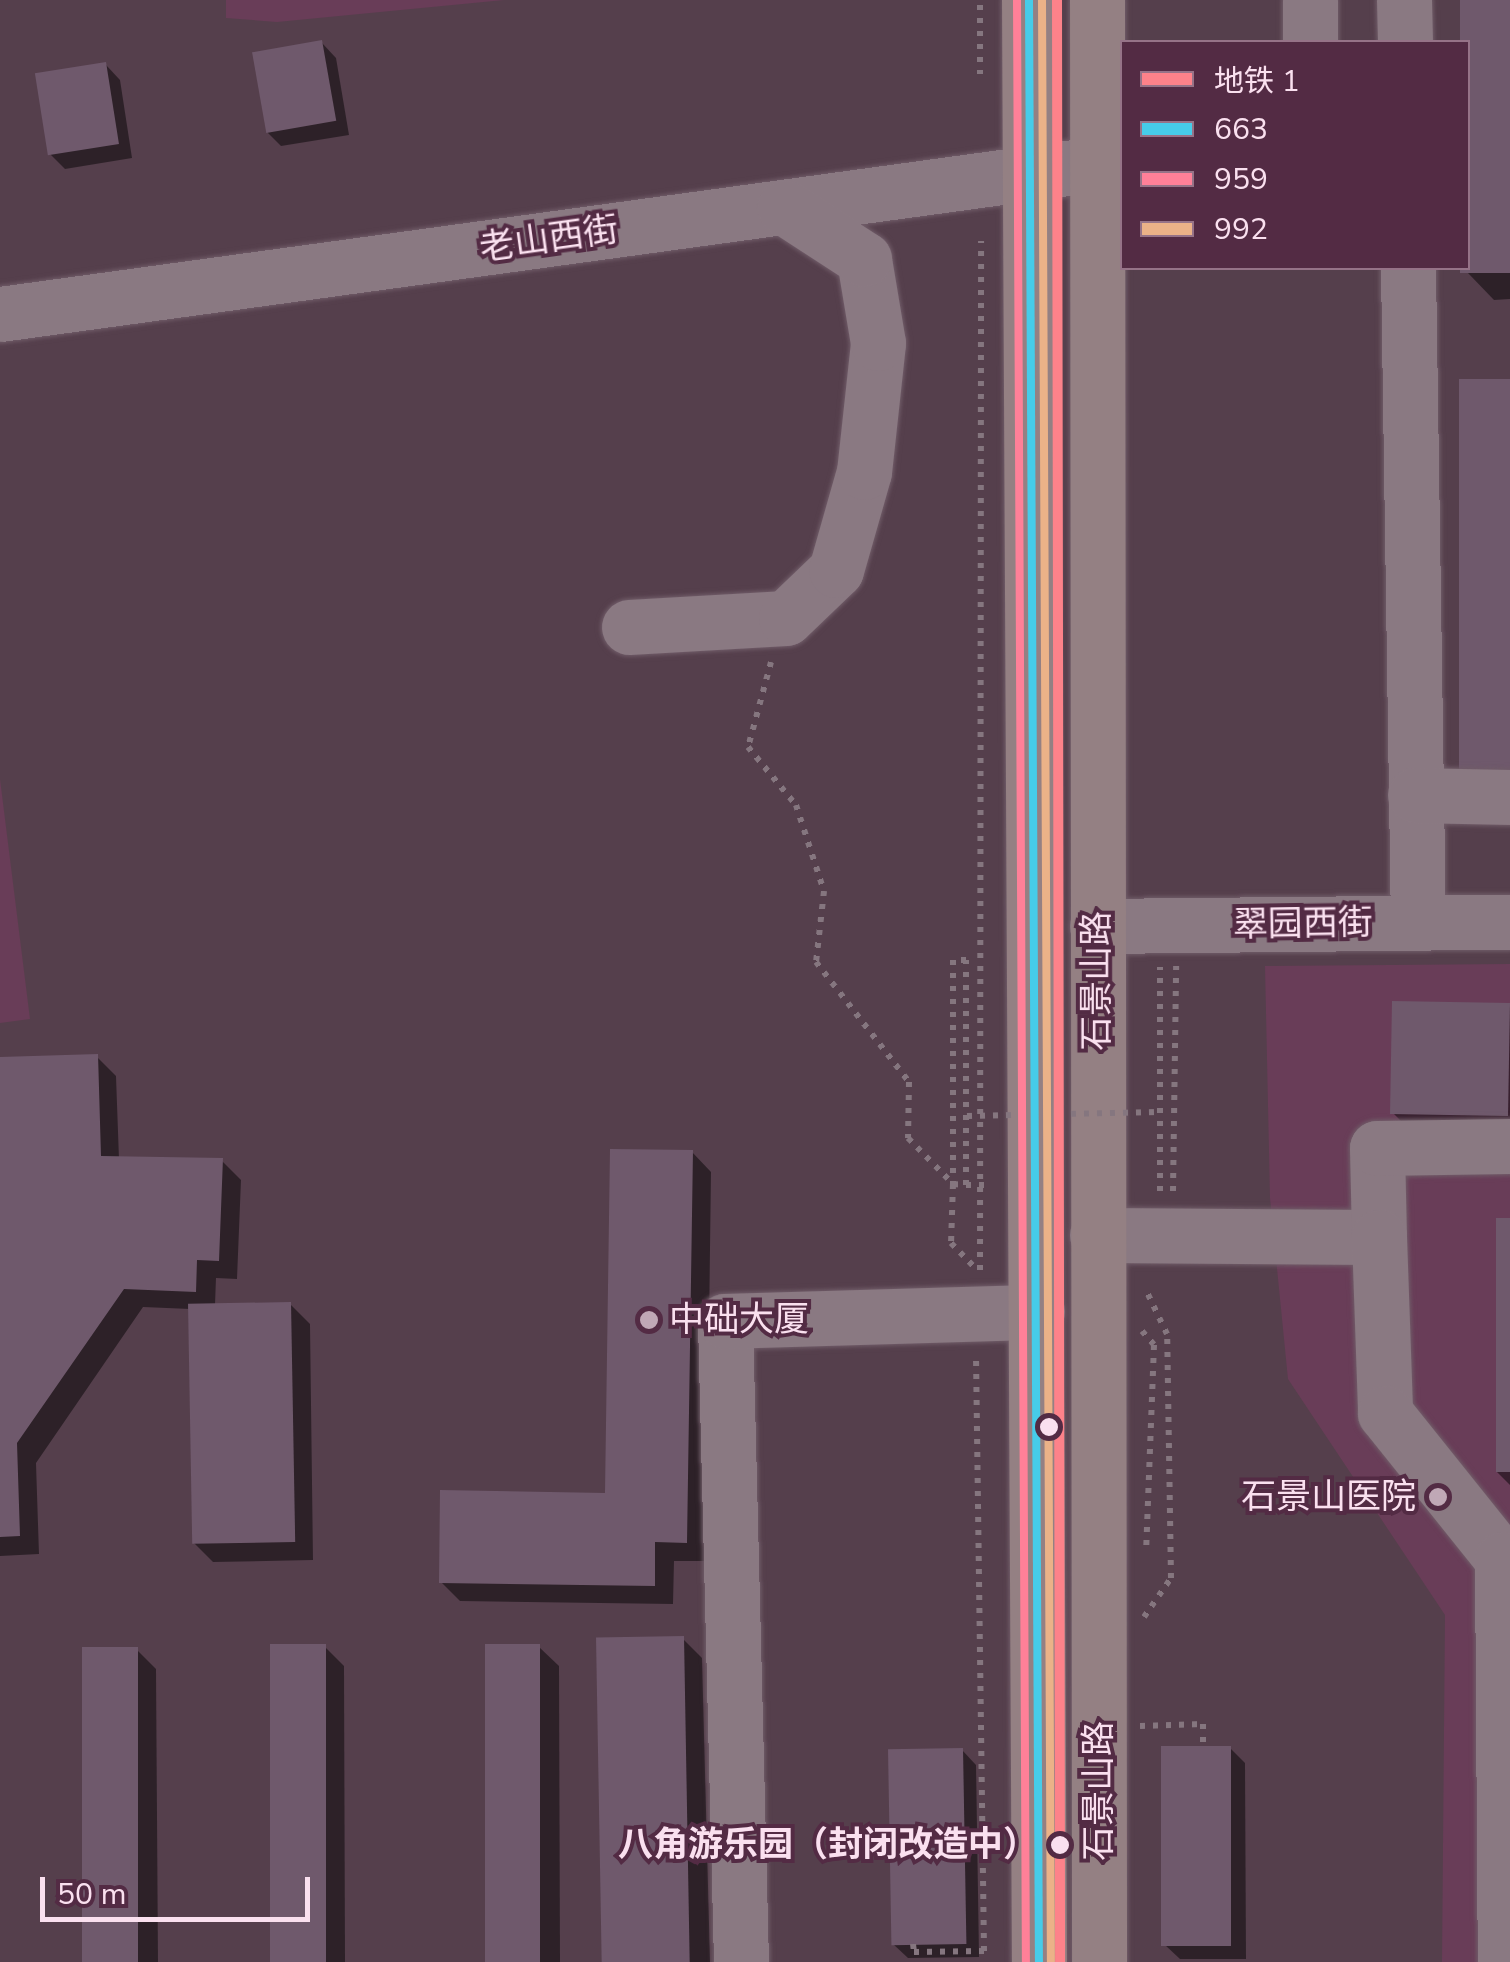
<!DOCTYPE html>
<meta charset="utf-8">
<style>
body{margin:0}
#map{position:relative;width:1510px;height:1962px;overflow:hidden;background:#553f4c;font-family:"Nunito Sans","Noto Sans SC",sans-serif}
div>[style]{position:absolute}
[style*='--x']{left:calc(var(--x)*1px);top:calc(var(--y)*1px);width:calc(var(--w)*1px);rotate:calc(var(--a)*1deg)}
.built>*{inset:0;background:#693d58}
.shadow>*{inset:0;background:#0007}
.building>*{inset:0;background:#6f596c;transform-origin:0 0}
.path>*{height:6px;margin-top:-3px;transform-origin:0;background:repeating-linear-gradient(90deg,#85767f 0 5px,transparent 0 13px)}
.roads{filter:drop-shadow(0 0 2px #705c68) drop-shadow(0 0 2px #705c68)}
.minor>*{height:55px;margin:-27.5px;padding:0 27.5px;transform-origin:27.5px;border-radius:27.5px;background:#8a7982}
.highway>*{height:55px;margin:-27.5px;padding:0 27.5px;transform-origin:27.5px;border-radius:27.5px;background:#948083}
.path-bridge>*{height:6px;margin-top:-3px;transform-origin:0;background:repeating-linear-gradient(90deg,#85767f 0 5px,transparent 0 13px)}
.bus-1>*{height:8px;margin:-4px;padding:0 4px;transform-origin:4px;border-radius:4px;background:#46cce9}
.bus-2>*{height:8px;margin:-4px;padding:0 4px;transform-origin:4px;border-radius:4px;background:#ff8098}
.bus-3>*{height:8px;margin:-4px;padding:0 4px;transform-origin:4px;border-radius:4px;background:#ebb288}
.metro-1>*{height:10px;margin:-5px;padding:0 5px;transform-origin:5px;border-radius:5px;background:#fd828a}
.dots>*{width:28px;height:28px;translate:-50% -50%;box-sizing:border-box;border:5px solid #532b44;border-radius:50%}
span{translate:-50% -50%;white-space:nowrap;text-align:center;line-height:1.15;-webkit-text-stroke:8px #532b44;paint-order:stroke}
.street-label{font-size:35px;color:#fae0ef}
.poi-label{font-size:35px;color:#fae0ef}
.left{translate:0 -50%;text-align:left}
.right{translate:-100% -50%;text-align:right}
.stop-label{font-size:35px;color:#fae0ef;font-weight:700}
.legend{position:absolute;left:1120px;top:40px;width:350px;height:230px;box-sizing:border-box;background:#532b44;border:2px solid #967388;margin:0;padding:12px 18px;list-style:none;font-size:30px;color:#fae0ef}
.legend li{display:flex;align-items:center;gap:20px;height:50px}
.legend b{width:50px;border:2px solid #967388}
.scale{position:absolute;left:40px;top:1877px;width:270px;height:45px;box-sizing:border-box;border:5px solid #fae0ef;border-top:0;padding-left:12px;font-size:30px;line-height:35px;white-space:nowrap;color:#fae0ef;-webkit-text-stroke:8px #532b44;paint-order:stroke}
</style>
<div id="map">
<div class="built">
<div style="clip-path:polygon(226px 0,504px 0,277px 22px,226px 18px)"></div>
<div style="clip-path:polygon(0 779px,30px 1019px,0 1023px)"></div>
<div style="clip-path:polygon(1510px 964px,1510px 1962px,1442px 1962px,1445px 1615px,1288px 1379px,1270px 1198px,1265px 966px)"></div>
</div>
<div class="shadow">
<div style="clip-path:polygon(1462px 0,1510px 0,1510px 299px,1494px 300px,1467px 272px)"></div>
<div style="clip-path:polygon(322px 43px,336px 58px,349px 135px,281px 146px,267px 132px)"></div>
<div style="clip-path:polygon(106px 65px,120px 80px,132px 158px,65px 169px,50px 154px)"></div>
<div style="clip-path:polygon(1510px 1006px,1510px 1142px,1421px 1141px,1393px 1113px)"></div>
<div style="clip-path:polygon(97px 1057px,116px 1076px,119px 1159px,222px 1161px,241px 1180px,237px 1279px,216px 1278px,215px 1305px,290px 1304px,310px 1324px,313px 1560px,213px 1562px,193px 1542px,190px 1309px,143px 1307px,36px 1463px,39px 1554px,0 1556px,0 1060px)"></div>
<div style="clip-path:polygon(692px 1152px,711px 1172px,706px 1561px,674px 1561px,673px 1604px,460px 1601px,441px 1582px,607px 1495px)"></div>
<div style="clip-path:polygon(1510px 1221px,1510px 1485px,1496px 1471px)"></div>
<div style="clip-path:polygon(683px 1639px,702px 1658px,710px 1962px,606px 1962px)"></div>
<div style="clip-path:polygon(325px 1647px,344px 1666px,345px 1962px,275px 1962px)"></div>
<div style="clip-path:polygon(539px 1647px,559px 1666px,560px 1962px,489px 1962px)"></div>
<div style="clip-path:polygon(137px 1650px,156px 1669px,158px 1962px,86px 1962px)"></div>
<div style="clip-path:polygon(1230px 1748px,1245px 1763px,1246px 1959px,1180px 1959px,1165px 1945px)"></div>
<div style="clip-path:polygon(962px 1750px,976px 1765px,979px 1957px,908px 1958px,893px 1944px)"></div>
</div>
<div class="building">
<div style="left:1460px;top:0;width:50px;height:273px"></div>
<div style="left:322px;top:40px;width:82px;height:71px;rotate:80deg"></div>
<div style="left:106px;top:62px;width:83px;height:72px;rotate:81deg"></div>
<div style="left:1459px;top:379px;width:51px;height:393px"></div>
<div style="left:1392px;top:1001px;width:118px;height:113px;rotate:1deg"></div>
<div style="clip-path:polygon(98px 1054px,101px 1156px,223px 1158px,219px 1261px,197px 1260px,196px 1292px,124px 1289px,17px 1443px,20px 1536px,0 1537px,0 1057px)"></div>
<div style="clip-path:polygon(610px 1149px,693px 1150px,687px 1543px,655px 1542px,655px 1586px,439px 1583px,440px 1490px,605px 1493px)"></div>
<div style="left:1496px;top:1218px;width:14px;height:254px"></div>
<div style="left:291px;top:1302px;width:240px;height:103px;rotate:89deg"></div>
<div style="left:684px;top:1636px;width:326px;height:88px;rotate:89deg"></div>
<div style="left:270px;top:1644px;width:56px;height:318px"></div>
<div style="left:485px;top:1644px;width:55px;height:318px"></div>
<div style="left:82px;top:1647px;width:56px;height:315px"></div>
<div style="left:1161px;top:1746px;width:70px;height:200px"></div>
<div style="left:963px;top:1748px;width:196px;height:75px;rotate:89deg"></div>
</div>
<div class="path">
<div style="--x:980;--y:5;--w:69;--a:90"></div>
<div style="--x:771;--y:662;--w:88;--a:105.1"></div>
<div style="--x:748;--y:747;--w:75;--a:50.4"></div>
<div style="--x:796;--y:805;--w:90;--a:72"></div>
<div style="--x:824;--y:891;--w:71;--a:96.4"></div>
<div style="--x:816;--y:962;--w:152;--a:52.2"></div>
<div style="--x:909;--y:1082;--w:56;--a:91"></div>
<div style="--x:908;--y:1138;--w:64;--a:45.6"></div>
<div style="--x:953;--y:1184;--w:59;--a:91.9"></div>
<div style="--x:951;--y:1243;--w:35;--a:46"></div>
<div style="--x:966;--y:1185;--w:225;--a:-90"></div>
<div style="--x:966;--y:960;--w:13;--a:180"></div>
<div style="--x:953;--y:960;--w:224;--a:90"></div>
<div style="--x:953;--y:1184;--w:13;--a:4"></div>
<div style="--x:966;--y:1185;--w:23;--a:0"></div>
<div style="--x:1160;--y:1191;--w:224;--a:-90"></div>
<div style="--x:1173;--y:1191;--w:225;--a:-89.2"></div>
<div style="--x:980;--y:1270;--w:1029;--a:-89.94"></div>
<div style="--x:1142;--y:1331;--w:18;--a:49"></div>
<div style="--x:1154;--y:1345;--w:204;--a:92.2"></div>
<div style="--x:1144;--y:1617;--w:47;--a:-55.3"></div>
<div style="--x:1171;--y:1578;--w:244;--a:-90.9"></div>
<div style="--x:1167;--y:1334;--w:51;--a:-115.6"></div>
<div style="--x:1140;--y:1726;--w:63;--a:-1.8"></div>
<div style="--x:1203;--y:1724;--w:22;--a:90"></div>
<div style="--x:913;--y:1944;--w:8;--a:83"></div>
<div style="--x:914;--y:1952;--w:70;--a:-0.8"></div>
<div style="--x:984;--y:1951;--w:593;--a:-90.77"></div>
</div>
<div class="roads">
<div class="minor">
<div style="--x:1310;--y:0;--w:42;--a:90"></div>
<div style="--x:1404;--y:0;--w:42;--a:88.6"></div>
<div style="--x:1408;--y:268;--w:655;--a:89.13"></div>
<div style="--x:0;--y:314;--w:1107;--a:-7.79"></div>
<div style="--x:1097;--y:164;--w:30;--a:-33"></div>
<div style="--x:629;--y:627;--w:157;--a:-3.3"></div>
<div style="--x:786;--y:618;--w:69;--a:-43.8"></div>
<div style="--x:836;--y:570;--w:102;--a:-74.1"></div>
<div style="--x:864;--y:472;--w:130;--a:-83.8"></div>
<div style="--x:878;--y:343;--w:85;--a:-99.5"></div>
<div style="--x:864;--y:259;--w:95;--a:-147"></div>
<div style="--x:1415;--y:795;--w:95;--a:1.2"></div>
<div style="--x:1097;--y:926;--w:413;--a:-0.6"></div>
<div style="--x:1097;--y:1235;--w:282;--a:0.4"></div>
<div style="--x:1379;--y:1237;--w:89;--a:-91.3"></div>
<div style="--x:1377;--y:1148;--w:133;--a:-0.9"></div>
<div style="--x:1379;--y:1237;--w:176;--a:88"></div>
<div style="--x:1385;--y:1413;--w:187;--a:51.3"></div>
<div style="--x:1502;--y:1559;--w:403;--a:89.6"></div>
<div style="--x:741;--y:1962;--w:641;--a:-91.43"></div>
<div style="--x:725;--y:1321;--w:312;--a:-1.7"></div>
</div>
<div class="highway">
<div style="--x:1029;--y:0;--w:1962;--a:89.71"></div>
<div style="--x:1097;--y:0;--w:1962;--a:89.94"></div>
</div>
</div>
<div class="path-bridge">
<div style="--x:967;--y:1116;--w:192;--a:-1.2"></div>
</div>
<div class="bus-1">
<div style="--x:1029;--y:0;--w:1962;--a:89.71"></div>
</div>
<div class="bus-2">
<div style="--x:1017;--y:0;--w:1962;--a:89.74"></div>
</div>
<div class="bus-3">
<div style="--x:1042;--y:0;--w:1962;--a:89.74"></div>
</div>
<div class="metro-1">
<div style="--x:1057;--y:0;--w:1962;--a:89.91"></div>
</div>
<div class="dots">
<div style="left:649px;top:1320px;background:#c0a8b6"></div>
<div style="left:1049px;top:1427px;background:#fae0ef"></div>
<div style="left:1438px;top:1497px;background:#c0a8b6"></div>
<div style="left:1060px;top:1845px;background:#fae0ef"></div>
</div>
<div class="street-label">
<span style="left:549px;top:239px;rotate:-8deg">老山西街</span>
<span style="left:1303px;top:924px;rotate:-1deg">翠园西街</span>
<span style="left:1097px;top:981px;rotate:-90deg">石景山路</span>
<span style="left:1099px;top:1791px;rotate:-90deg">石景山路</span>
</div>
<div class="poi-label">
<span class="left" style="left:669px;top:1320px">中础大厦</span>
<span class="right" style="left:1416px;top:1497px">石景山医院</span>
</div>
<div class="stop-label">
<span class="right" style="left:1038px;top:1845px">八角游乐园（封闭改造中）</span>
</div>
<ul class="legend">
<li><b style="height:12px;background:#fd828a"></b>地铁 1</li>
<li><b style="height:12px;background:#46cce9"></b>663</li>
<li><b style="height:12px;background:#ff8098"></b>959</li>
<li><b style="height:12px;background:#ebb288"></b>992</li>
</ul>
<div class="scale">50 m</div>
</div>
